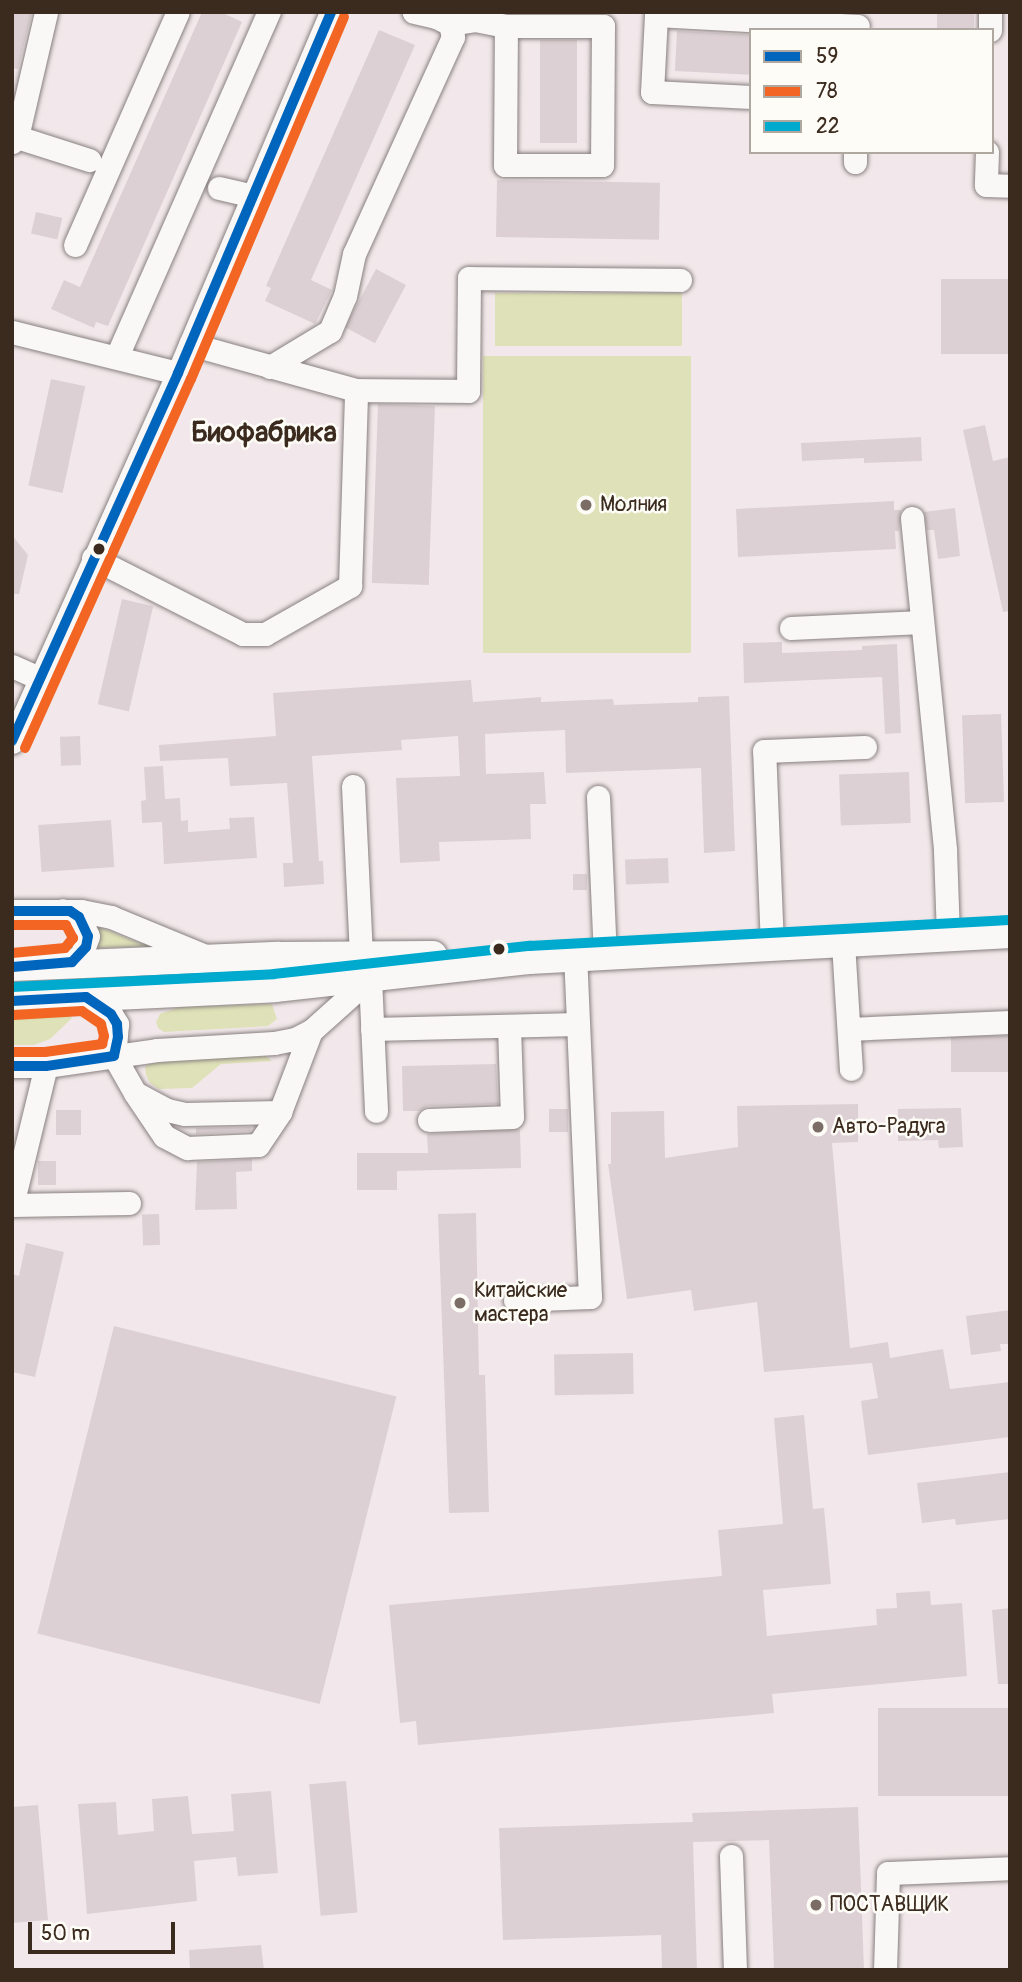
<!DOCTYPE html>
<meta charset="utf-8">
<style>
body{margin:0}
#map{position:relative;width:1022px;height:1982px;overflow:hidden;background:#f2e8eb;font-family:Pangolin,sans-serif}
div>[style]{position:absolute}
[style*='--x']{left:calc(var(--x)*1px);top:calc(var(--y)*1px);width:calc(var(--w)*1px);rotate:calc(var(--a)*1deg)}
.green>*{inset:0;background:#dfe1b8;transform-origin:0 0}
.building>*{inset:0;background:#ddd0d5;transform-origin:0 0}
.roads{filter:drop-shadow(0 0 2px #88817f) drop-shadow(0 0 2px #88817f)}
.minor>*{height:23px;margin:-11.5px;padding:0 11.5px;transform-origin:11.5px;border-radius:11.5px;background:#faf8f7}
.major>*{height:28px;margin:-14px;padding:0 14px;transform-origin:14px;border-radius:14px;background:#faf8f7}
.bus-1>*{height:10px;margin:-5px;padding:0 5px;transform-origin:5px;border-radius:5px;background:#0065bd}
.bus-2>*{height:10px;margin:-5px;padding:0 5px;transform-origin:5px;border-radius:5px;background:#f26522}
.bus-3>*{height:10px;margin:-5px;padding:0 5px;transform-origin:5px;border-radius:5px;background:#00a9ce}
.dots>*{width:19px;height:19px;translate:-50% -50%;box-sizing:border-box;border:4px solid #fdfcf7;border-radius:50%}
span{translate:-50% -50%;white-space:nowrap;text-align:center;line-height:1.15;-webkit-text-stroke:5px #fdfcf7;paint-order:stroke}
.poi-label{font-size:21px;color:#3b2a1e}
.left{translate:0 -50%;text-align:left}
.district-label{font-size:28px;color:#3b2a1e;font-weight:700}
.frame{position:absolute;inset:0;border:14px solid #3b2a1e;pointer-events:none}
.legend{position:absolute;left:749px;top:28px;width:245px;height:126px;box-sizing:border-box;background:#fdfcf7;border:2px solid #afa8a0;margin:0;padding:9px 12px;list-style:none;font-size:21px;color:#3b2a1e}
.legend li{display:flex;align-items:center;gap:14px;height:35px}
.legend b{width:35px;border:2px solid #afa8a0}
.scale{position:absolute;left:28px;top:1922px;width:147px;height:32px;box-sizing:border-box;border:4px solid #3b2a1e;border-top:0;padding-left:9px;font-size:21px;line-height:24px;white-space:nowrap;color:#3b2a1e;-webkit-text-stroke:5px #fdfcf7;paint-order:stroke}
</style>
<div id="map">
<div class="green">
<div style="left:495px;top:293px;width:187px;height:53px"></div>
<div style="left:483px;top:356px;width:208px;height:297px"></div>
<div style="clip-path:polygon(87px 922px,139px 943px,153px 946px,99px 948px)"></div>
<div style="clip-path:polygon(272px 1004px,277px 1019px,268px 1026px,164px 1032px,158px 1028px,156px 1022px,160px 1014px,179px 1007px)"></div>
<div style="clip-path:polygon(68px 1013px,72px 1018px,50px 1039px,34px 1045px,12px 1045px,12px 1016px)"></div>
<div style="clip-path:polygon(266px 1056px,272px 1061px,221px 1064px,192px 1088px,159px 1089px,150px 1083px,146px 1075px,145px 1067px,152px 1061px)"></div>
</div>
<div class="building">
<div style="clip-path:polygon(12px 12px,32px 12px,18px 69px,12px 68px)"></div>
<div style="clip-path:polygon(202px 12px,221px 12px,242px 22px,108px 326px,96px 322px,94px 328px,51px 309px,64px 280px,80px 287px)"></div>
<div style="left:937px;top:12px;width:37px;height:18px"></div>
<div style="clip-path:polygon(379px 30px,415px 45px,311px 280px,332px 290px,315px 324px,265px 301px,271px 288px,266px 286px)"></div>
<div style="left:677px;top:31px;width:74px;height:40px;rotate:3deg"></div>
<div style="left:540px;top:40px;width:37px;height:103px"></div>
<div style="left:497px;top:180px;width:163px;height:57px;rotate:1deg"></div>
<div style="left:36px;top:212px;width:27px;height:22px;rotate:13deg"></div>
<div style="left:376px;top:269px;width:34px;height:66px;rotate:28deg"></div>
<div style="left:1010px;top:279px;width:75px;height:69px;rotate:90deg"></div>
<div style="left:51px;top:379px;width:35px;height:109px;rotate:12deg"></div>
<div style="left:378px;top:404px;width:57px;height:179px;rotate:2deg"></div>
<div style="clip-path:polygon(985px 425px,993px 461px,1010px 457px,1010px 611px,1003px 612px,963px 430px)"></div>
<div style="clip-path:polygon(921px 437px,922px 461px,864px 463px,864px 458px,802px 461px,801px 443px)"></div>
<div style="clip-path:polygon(894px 501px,894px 510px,901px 510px,899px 531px,895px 531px,896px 549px,738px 557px,736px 509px)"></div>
<div style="clip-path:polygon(955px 508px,960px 556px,938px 559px,934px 530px,927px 530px,924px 512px)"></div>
<div style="clip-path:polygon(12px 535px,28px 555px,19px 594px,12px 594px)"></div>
<div style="left:122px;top:599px;width:32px;height:108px;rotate:13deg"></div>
<div style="clip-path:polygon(782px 642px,782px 653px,862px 650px,862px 646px,897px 644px,901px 733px,885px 734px,882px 677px,744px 683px,743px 643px)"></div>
<div style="clip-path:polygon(471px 680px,473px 702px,541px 697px,541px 702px,613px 699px,614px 705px,698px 702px,698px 697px,729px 696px,735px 851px,704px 853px,701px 768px,566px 773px,565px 730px,485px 734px,486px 774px,544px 772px,546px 804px,530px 804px,531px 839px,439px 842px,440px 861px,400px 863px,396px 778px,460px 776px,458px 736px,401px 740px,402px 750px,312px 756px,319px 861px,323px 861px,324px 884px,284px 887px,283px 863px,293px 863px,287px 783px,230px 786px,228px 758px,160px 761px,159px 745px,276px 736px,273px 693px)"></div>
<div style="left:1001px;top:714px;width:88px;height:39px;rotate:88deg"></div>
<div style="left:80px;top:736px;width:29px;height:20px;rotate:88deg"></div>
<div style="clip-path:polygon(163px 766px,165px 799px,180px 798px,181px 821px,188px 820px,188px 832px,230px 829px,229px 818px,254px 817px,257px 858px,164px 864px,162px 822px,142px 823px,141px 801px,146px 800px,144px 767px)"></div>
<div style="left:909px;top:772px;width:51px;height:70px;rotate:88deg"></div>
<div style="left:111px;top:820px;width:47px;height:73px;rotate:86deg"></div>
<div style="left:668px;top:858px;width:25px;height:43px;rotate:88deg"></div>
<div style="left:573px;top:874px;width:14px;height:16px"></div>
<div style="left:1010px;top:1036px;width:36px;height:59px;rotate:90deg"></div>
<div style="clip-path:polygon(496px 1064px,498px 1104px,428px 1106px,419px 1111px,403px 1111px,402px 1066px)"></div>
<div style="clip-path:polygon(858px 1104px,858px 1142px,832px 1143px,850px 1348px,888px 1342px,890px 1358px,943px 1349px,950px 1389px,1010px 1382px,1010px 1437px,868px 1455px,861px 1401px,878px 1398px,872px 1363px,764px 1372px,757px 1302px,694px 1311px,691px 1290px,627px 1299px,608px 1164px,611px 1164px,611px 1112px,664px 1111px,665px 1158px,738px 1147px,737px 1106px)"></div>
<div style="clip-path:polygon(961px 1108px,963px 1147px,939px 1148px,938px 1140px,898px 1141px,898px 1109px)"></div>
<div style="left:549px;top:1109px;width:19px;height:23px"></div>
<div style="left:56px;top:1110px;width:25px;height:25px"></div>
<div style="clip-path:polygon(251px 1127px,250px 1131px,196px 1134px,196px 1128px)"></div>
<div style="clip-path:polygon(520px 1129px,521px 1168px,397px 1171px,397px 1190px,357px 1190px,357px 1153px,428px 1153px,427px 1134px)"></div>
<div style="clip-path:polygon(252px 1159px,252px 1171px,236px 1172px,237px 1209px,195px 1210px,197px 1162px)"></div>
<div style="left:38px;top:1161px;width:18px;height:24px"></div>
<div style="clip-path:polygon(476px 1213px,479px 1375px,485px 1375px,489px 1512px,449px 1513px,438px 1214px)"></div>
<div style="left:159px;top:1214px;width:31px;height:17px;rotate:88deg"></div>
<div style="clip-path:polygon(26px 1243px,64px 1252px,35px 1377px,12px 1372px,12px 1274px,19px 1276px)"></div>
<div style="clip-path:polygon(1010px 1310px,1010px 1344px,1000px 1344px,1001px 1351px,971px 1355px,966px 1316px)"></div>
<div style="left:114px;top:1326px;width:291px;height:317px;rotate:14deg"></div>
<div style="left:633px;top:1353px;width:41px;height:79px;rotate:89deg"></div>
<div style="clip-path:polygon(804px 1415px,813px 1509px,824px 1508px,831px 1584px,763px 1590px,767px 1636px,877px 1625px,876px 1609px,897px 1608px,896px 1593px,930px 1591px,931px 1605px,962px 1603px,967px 1676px,772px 1694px,774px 1713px,418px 1745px,416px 1721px,400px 1723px,389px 1605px,722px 1576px,718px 1530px,783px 1524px,774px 1418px)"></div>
<div style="clip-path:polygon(1010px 1472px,1010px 1519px,956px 1525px,955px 1519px,922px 1523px,917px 1483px)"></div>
<div style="clip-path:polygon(1010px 1608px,1010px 1684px,998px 1684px,992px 1610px)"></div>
<div style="left:1010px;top:1708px;width:88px;height:132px;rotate:90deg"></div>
<div style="left:346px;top:1781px;width:132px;height:37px;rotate:85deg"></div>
<div style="clip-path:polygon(271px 1791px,278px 1873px,238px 1876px,236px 1857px,194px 1861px,197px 1901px,87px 1914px,78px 1804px,116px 1802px,118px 1835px,154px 1831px,152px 1799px,188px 1796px,192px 1834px,234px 1831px,231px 1794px)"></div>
<div style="clip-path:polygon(38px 1805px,48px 1920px,12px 1923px,12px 1807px)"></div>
<div style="clip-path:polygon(858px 1807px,864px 1970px,774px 1970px,769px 1840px,693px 1842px,697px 1970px,662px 1970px,661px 1935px,503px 1940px,499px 1828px,693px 1822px,692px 1813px)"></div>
<div style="clip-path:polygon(261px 1945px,264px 1970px,190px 1970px,189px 1950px)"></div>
</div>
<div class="roads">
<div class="minor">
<div style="--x:450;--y:24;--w:25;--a:-9"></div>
<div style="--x:475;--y:20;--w:32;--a:11"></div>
<div style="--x:506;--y:26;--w:97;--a:0"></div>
<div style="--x:603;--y:26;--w:139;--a:90.4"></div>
<div style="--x:602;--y:165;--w:97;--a:180"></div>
<div style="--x:505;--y:165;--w:139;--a:-89.6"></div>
<div style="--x:990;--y:30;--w:18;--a:-90"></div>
<div style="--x:751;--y:97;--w:99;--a:-177.1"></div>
<div style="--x:652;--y:92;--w:77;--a:-87"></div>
<div style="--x:656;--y:15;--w:202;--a:3.1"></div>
<div style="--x:17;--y:137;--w:128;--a:-76.9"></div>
<div style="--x:12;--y:142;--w:7;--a:-45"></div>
<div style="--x:17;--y:137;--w:76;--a:17.7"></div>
<div style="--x:987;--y:152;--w:33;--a:92"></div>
<div style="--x:986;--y:185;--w:24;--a:2"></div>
<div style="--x:855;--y:162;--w:10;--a:-90"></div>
<div style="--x:219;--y:188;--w:35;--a:13"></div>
<div style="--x:75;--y:245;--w:255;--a:-66.2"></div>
<div style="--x:12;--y:332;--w:171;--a:13.9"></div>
<div style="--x:117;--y:356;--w:376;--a:-66.2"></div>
<div style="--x:270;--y:367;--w:70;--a:-31"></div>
<div style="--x:330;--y:331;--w:38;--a:-67"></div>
<div style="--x:345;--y:296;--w:43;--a:-77.9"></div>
<div style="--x:354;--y:254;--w:239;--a:-65.5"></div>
<div style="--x:453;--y:37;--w:13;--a:-103"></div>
<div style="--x:450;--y:24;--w:16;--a:-153"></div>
<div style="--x:436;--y:17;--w:23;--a:-167"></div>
<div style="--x:356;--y:390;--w:112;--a:0.5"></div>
<div style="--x:468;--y:391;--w:113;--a:-89.5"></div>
<div style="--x:469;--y:278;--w:211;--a:0.5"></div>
<div style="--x:912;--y:518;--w:334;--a:84.3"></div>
<div style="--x:945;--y:850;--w:87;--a:88"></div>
<div style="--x:93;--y:558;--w:168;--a:26.9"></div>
<div style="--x:243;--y:634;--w:22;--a:0"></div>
<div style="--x:265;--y:634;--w:98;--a:-29.5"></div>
<div style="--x:350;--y:586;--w:196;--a:-88.2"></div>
<div style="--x:356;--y:390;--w:172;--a:-164.5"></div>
<div style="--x:791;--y:628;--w:131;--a:-2.6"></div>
<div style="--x:12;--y:666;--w:30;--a:24"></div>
<div style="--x:12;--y:742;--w:405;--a:-65.8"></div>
<div style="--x:178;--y:373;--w:392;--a:-67"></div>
<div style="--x:353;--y:786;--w:171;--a:87.3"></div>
<div style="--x:598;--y:797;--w:158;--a:87.5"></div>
<div style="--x:12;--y:911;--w:69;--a:0"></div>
<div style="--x:81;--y:911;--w:31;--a:11"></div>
<div style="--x:111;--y:917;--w:107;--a:22.5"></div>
<div style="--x:843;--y:943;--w:126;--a:86.4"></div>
<div style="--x:772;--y:946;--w:195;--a:-92.3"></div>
<div style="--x:764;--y:751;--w:101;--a:-2.3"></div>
<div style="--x:62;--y:965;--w:21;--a:-25"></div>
<div style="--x:81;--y:956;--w:21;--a:-71"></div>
<div style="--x:88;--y:936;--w:21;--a:-115"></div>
<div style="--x:79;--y:917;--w:18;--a:-158"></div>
<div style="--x:370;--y:978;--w:133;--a:87.4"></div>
<div style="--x:86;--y:997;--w:30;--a:34"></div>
<div style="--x:111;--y:1014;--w:12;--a:59"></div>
<div style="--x:117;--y:1024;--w:32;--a:95"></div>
<div style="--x:114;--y:1056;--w:43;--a:60.4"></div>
<div style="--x:135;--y:1093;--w:36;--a:28"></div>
<div style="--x:167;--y:1110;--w:18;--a:13"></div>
<div style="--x:185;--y:1114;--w:95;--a:-1.2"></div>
<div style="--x:280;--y:1112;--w:87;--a:-69.1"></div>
<div style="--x:372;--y:1029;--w:206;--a:-1.4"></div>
<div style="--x:849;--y:1029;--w:161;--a:-2.5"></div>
<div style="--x:12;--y:1066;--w:34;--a:0"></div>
<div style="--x:46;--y:1066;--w:112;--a:-8.2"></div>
<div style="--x:157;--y:1050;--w:117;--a:-3.4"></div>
<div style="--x:274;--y:1043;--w:21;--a:-11"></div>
<div style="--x:295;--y:1039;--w:18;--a:-27"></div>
<div style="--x:311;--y:1031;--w:79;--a:-41.9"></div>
<div style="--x:137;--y:1096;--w:48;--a:56"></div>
<div style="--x:164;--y:1136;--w:26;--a:28"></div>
<div style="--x:187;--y:1148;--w:71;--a:-2.4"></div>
<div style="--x:258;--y:1145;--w:40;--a:-56"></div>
<div style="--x:429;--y:1120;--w:83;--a:-2.1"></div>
<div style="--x:512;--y:1117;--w:91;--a:-91.9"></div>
<div style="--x:12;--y:1205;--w:143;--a:-76.3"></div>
<div style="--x:12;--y:1205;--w:117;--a:-1"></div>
<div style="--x:515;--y:1300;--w:75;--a:-2.3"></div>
<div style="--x:590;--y:1297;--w:340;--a:-92.5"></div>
<div style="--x:731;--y:1856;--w:114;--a:88"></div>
<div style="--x:885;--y:1970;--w:97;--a:-88.2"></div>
<div style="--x:888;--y:1873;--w:122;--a:-2.3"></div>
</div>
<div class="major">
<div style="--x:12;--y:967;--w:267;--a:-2.4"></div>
<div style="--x:279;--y:956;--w:154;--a:-0.4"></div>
<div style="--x:12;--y:1001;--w:263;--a:-2.8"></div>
<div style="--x:275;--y:988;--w:257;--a:-6.3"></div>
<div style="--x:530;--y:960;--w:481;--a:-3.1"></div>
</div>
</div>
<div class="bus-1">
<div style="--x:12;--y:741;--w:404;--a:-65.7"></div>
<div style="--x:178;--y:373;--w:392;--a:-67"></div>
<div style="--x:12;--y:911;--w:58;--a:0"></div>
<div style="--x:70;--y:911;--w:11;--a:34"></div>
<div style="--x:79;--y:917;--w:21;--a:65"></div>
<div style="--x:88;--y:936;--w:11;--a:100"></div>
<div style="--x:86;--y:947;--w:21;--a:133"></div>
<div style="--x:72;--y:962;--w:60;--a:175.2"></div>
<div style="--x:12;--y:1001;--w:74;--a:-3.1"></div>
<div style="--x:86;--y:997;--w:30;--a:34"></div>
<div style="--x:111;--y:1014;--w:12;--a:59"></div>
<div style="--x:117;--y:1024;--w:13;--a:86"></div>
<div style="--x:118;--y:1037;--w:19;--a:102"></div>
<div style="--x:114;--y:1056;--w:69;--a:171.6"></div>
<div style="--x:46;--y:1066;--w:34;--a:180"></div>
</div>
<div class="bus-2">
<div style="--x:25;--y:748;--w:405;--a:-65.8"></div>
<div style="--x:191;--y:379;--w:393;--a:-67.1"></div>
<div style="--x:12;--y:925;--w:54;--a:0"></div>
<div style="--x:66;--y:925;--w:15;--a:62"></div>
<div style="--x:73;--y:938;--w:13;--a:129"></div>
<div style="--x:65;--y:948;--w:53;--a:174.6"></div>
<div style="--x:12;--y:1052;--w:33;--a:0"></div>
<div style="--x:45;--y:1052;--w:58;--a:-8"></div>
<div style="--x:102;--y:1044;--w:8;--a:-76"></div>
<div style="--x:104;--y:1036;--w:12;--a:-104"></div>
<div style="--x:101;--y:1024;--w:23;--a:-146"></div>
<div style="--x:82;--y:1011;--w:69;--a:176.7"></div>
</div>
<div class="bus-3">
<div style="--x:12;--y:987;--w:262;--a:-2.8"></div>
<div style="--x:274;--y:974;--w:257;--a:-6.3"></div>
<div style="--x:529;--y:946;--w:481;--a:-3.1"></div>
</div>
<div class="dots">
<div style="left:586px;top:505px;background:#7b6c66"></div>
<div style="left:99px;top:549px;background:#3b2a1e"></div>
<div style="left:499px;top:949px;background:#3b2a1e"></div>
<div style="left:818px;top:1127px;background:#7b6c66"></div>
<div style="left:460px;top:1303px;background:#7b6c66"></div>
<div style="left:816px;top:1905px;background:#7b6c66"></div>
</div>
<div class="poi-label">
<span class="left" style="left:600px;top:505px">Молния</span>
<span class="left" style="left:832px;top:1127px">Авто-Радуга</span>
<span class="left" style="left:474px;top:1303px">Китайские<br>мастера</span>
<span class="left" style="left:830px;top:1905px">ПОСТАВЩИК</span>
</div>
<div class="district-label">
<span style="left:264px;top:433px">Биофабрика</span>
</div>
<div class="frame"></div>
<ul class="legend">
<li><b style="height:9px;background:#0065bd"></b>59</li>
<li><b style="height:9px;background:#f26522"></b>78</li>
<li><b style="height:9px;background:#00a9ce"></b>22</li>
</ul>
<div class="scale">50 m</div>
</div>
